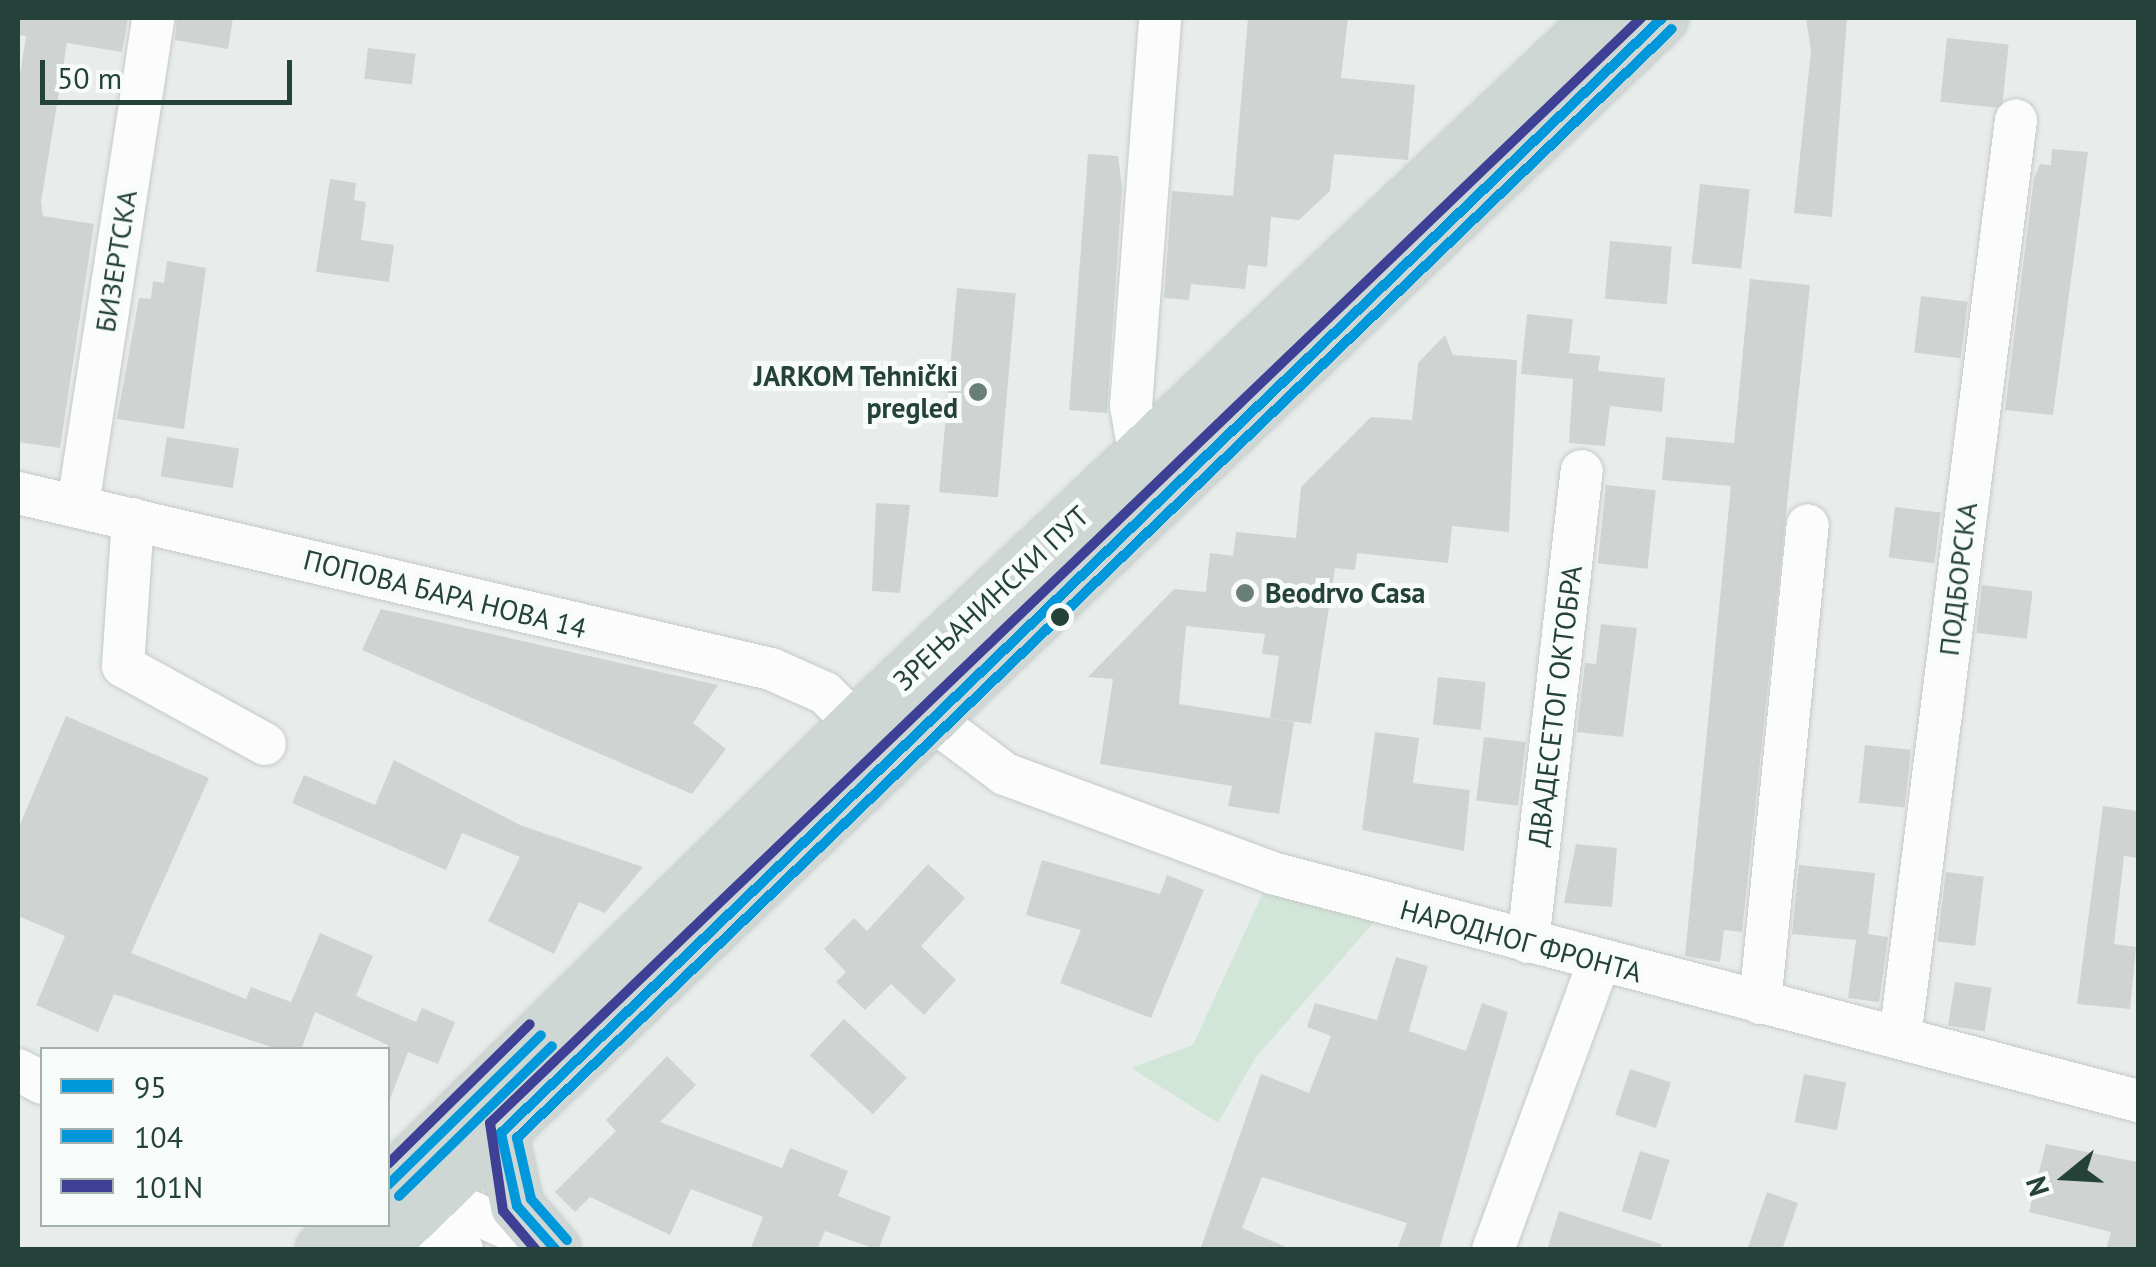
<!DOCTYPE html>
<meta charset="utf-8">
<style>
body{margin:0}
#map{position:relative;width:2156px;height:1267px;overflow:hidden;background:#e8edeb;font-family:"PT Sans",sans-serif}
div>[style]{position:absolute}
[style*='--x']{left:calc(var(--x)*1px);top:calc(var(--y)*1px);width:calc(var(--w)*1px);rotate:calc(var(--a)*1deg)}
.green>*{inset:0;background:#d1e6d8}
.building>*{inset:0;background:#cfd4d2;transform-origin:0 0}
.roads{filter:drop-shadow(0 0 2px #c5cac8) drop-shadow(0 0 2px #c5cac8)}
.minor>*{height:42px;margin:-21px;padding:0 21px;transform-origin:21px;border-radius:21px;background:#fcfcfc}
.major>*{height:52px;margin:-26px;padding:0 26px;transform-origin:26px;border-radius:26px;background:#cfd7d5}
.bus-1>*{height:10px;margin:-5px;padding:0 5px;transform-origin:5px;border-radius:5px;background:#0098da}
.bus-2>*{height:10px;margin:-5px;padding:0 5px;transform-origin:5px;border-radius:5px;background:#0098da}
.bus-3>*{height:10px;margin:-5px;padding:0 5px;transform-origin:5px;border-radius:5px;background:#3e4095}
.dots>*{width:28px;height:28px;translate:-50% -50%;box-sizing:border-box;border:5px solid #f7fbf9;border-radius:50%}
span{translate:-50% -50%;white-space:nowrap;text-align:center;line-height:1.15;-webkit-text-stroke:10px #f7fbf9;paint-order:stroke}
.street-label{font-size:28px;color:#24423a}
.poi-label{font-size:28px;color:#24423a;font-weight:700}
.right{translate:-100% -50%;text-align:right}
.left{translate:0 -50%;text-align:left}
.frame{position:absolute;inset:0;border:20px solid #24423a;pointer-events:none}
.legend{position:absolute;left:40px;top:1047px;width:350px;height:180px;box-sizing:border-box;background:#f7fbf9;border:2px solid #a3b1ad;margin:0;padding:12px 18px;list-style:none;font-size:30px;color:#24423a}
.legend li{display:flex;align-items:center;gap:20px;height:50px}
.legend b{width:50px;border:2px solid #a3b1ad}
.north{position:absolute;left:2016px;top:1127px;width:100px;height:100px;-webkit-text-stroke:8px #f7fbf9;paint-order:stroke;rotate:252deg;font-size:28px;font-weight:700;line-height:40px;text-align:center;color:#24423a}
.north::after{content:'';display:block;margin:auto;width:35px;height:45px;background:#24423a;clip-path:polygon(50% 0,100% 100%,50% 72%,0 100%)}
.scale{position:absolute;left:40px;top:60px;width:252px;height:45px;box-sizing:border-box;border:5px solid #24423a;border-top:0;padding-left:12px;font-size:30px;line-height:35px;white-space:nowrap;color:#24423a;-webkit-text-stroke:8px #f7fbf9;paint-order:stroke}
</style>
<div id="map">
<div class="green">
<div style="clip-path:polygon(1272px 873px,1390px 904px,1256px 1057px,1218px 1123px,1131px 1068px,1193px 1045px)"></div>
</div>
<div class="building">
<div style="clip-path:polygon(18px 18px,128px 18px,122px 52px,67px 43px,41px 202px,43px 216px,94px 224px,60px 448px,18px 442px,18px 88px,26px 36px,18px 35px)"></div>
<div style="clip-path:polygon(177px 18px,233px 18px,228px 49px,175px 40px)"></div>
<div style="clip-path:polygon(1248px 18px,1348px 18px,1341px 78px,1415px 85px,1408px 160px,1334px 154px,1330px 191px,1299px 220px,1271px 217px,1267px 267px,1248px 265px,1245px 289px,1191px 284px,1189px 300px,1164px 298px,1172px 191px,1233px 196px)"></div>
<div style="clip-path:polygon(1806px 18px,1847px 18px,1832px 217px,1794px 213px,1811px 51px)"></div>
<div style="left:1947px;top:38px;width:62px;height:64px;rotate:6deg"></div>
<div style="left:368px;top:48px;width:48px;height:31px;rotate:7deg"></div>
<div style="clip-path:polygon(2052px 149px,2088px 152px,2053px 415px,2005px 410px,2034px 178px,2040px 164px,2051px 165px)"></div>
<div style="clip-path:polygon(1088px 154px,1118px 156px,1122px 187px,1107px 413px,1069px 410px)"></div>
<div style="clip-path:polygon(330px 179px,356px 183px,354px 200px,366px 202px,361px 240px,394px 245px,389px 282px,316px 272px)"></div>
<div style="left:1700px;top:184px;width:50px;height:80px;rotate:6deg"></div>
<div style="left:1610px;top:241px;width:62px;height:58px;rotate:5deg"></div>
<div style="clip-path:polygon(167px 261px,206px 268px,184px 429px,117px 419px,139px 298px,151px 299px,153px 281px,164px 283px)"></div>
<div style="clip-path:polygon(1750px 279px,1810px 285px,1742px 932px,1724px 930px,1720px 962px,1685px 956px,1731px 486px,1662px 480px,1666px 437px,1734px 443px)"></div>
<div style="left:957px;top:288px;width:59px;height:205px;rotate:5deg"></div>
<div style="left:1921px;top:296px;width:47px;height:57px;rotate:7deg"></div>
<div style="clip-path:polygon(1527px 314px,1573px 319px,1569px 353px,1600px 356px,1598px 371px,1665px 378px,1662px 412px,1610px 406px,1605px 446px,1569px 443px,1573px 379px,1521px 374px)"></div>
<div style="clip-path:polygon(1445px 335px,1453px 355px,1517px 360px,1509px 532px,1452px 526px,1448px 563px,1357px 553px,1355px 570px,1335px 568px,1311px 724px,1270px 718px,1279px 656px,1262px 654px,1265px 634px,1186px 626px,1179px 704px,1294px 722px,1279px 814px,1228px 806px,1232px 786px,1100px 764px,1113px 679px,1088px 677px,1174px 589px,1206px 592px,1210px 553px,1233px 556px,1236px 532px,1296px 538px,1301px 487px,1371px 417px,1412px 420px,1418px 363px)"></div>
<div style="left:167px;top:437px;width:73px;height:40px;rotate:9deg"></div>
<div style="left:1606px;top:485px;width:50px;height:79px;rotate:6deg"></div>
<div style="clip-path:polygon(876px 503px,910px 505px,900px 593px,872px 591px)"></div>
<div style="left:1895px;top:507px;width:46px;height:51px;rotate:7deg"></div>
<div style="left:1982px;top:585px;width:51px;height:48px;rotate:7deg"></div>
<div style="clip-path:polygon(381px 609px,718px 685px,693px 723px,726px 749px,692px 794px,362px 650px)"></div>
<div style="clip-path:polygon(1601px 624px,1637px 628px,1623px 737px,1577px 732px,1585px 663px,1596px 664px)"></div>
<div style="left:1438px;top:677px;width:48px;height:48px;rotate:6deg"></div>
<div style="clip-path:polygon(66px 716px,209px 778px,131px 953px,246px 999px,251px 987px,291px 1002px,320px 933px,373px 956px,356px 996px,416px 1022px,422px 1008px,455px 1022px,438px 1064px,408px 1052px,390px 1099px,388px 1045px,315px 1012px,301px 1050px,280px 1050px,114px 994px,98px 1032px,36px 1005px,65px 936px,18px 916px,18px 829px)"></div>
<div style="clip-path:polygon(1375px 732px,1419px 738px,1413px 783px,1470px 790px,1464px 851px,1362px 830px)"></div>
<div style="left:1484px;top:737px;width:42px;height:64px;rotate:7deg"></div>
<div style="left:1865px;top:745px;width:46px;height:58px;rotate:6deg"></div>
<div style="clip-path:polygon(394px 760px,520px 825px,643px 867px,605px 913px,579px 902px,554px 954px,488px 921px,520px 857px,462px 833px,446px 870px,292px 803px,304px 775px,375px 805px)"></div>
<div style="clip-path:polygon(2103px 806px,2138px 811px,2138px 858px,2124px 856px,2114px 944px,2136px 947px,2130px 1009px,2077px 1004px)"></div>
<div style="clip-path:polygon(1576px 844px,1617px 848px,1612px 907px,1564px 903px)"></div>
<div style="clip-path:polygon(1042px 860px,1160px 894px,1167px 875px,1204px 890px,1151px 1018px,1060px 983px,1081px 930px,1026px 915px)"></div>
<div style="clip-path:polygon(928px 864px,965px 898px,921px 946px,956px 980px,924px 1015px,891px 984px,865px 1010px,836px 982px,846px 972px,824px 949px,854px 918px,867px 931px)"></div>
<div style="clip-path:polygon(1799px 865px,1875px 873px,1868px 934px,1888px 937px,1879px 1002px,1848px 998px,1856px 940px,1792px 934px)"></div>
<div style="left:1946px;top:872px;width:38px;height:70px;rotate:7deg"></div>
<div style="clip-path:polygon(1396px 957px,1428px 966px,1409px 1031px,1466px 1051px,1482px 1003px,1508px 1012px,1439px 1250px,1397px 1250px,1407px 1223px,1262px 1177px,1242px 1228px,1293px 1250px,1200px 1250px,1261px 1074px,1309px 1093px,1331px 1036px,1307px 1027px,1315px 1003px,1377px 1020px)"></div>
<div style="left:1955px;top:982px;width:37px;height:44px;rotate:9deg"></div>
<div style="left:844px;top:1019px;width:86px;height:50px;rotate:43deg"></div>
<div style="clip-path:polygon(667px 1056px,696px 1085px,660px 1122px,782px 1168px,790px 1148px,848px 1171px,838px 1196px,891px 1217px,878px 1250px,825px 1231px,817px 1250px,750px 1250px,763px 1217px,691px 1189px,670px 1235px,590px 1197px,575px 1212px,555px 1192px,616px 1131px,606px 1120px)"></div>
<div style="left:1630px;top:1069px;width:43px;height:48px;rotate:18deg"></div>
<div style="left:1804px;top:1074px;width:43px;height:49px;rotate:11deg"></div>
<div style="clip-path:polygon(2046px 1144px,2138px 1162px,2138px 1250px,2106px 1250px,2111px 1232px,2029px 1212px)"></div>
<div style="left:1640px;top:1151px;width:31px;height:63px;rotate:17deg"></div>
<div style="clip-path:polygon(1767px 1192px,1798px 1203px,1782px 1250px,1747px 1250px)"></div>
<div style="clip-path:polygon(1559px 1211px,1661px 1244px,1660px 1250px,1547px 1250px)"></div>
</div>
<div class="roads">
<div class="minor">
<div style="--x:1140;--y:457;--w:52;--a:-100"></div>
<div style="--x:1131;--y:406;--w:389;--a:-85.7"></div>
<div style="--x:18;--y:493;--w:773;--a:13.16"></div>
<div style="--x:771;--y:669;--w:59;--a:24"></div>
<div style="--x:825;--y:693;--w:44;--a:45"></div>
<div style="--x:78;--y:505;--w:493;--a:-81.2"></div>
<div style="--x:133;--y:519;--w:147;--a:93.9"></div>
<div style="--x:123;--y:666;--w:162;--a:28.8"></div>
<div style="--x:929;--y:717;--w:95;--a:36.9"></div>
<div style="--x:1005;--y:774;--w:285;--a:20.3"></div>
<div style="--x:1272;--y:873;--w:896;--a:14.75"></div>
<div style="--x:1528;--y:942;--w:474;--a:-83.5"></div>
<div style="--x:1760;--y:1003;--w:480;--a:-84.3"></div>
<div style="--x:1900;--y:1038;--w:925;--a:-82.8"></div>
<div style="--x:18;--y:1070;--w:27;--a:28"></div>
<div style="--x:407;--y:1183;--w:154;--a:24.2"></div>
<div style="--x:388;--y:1223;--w:79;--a:20"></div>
<div style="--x:1493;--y:1250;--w:305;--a:-69.8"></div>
</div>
<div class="major">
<div style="--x:501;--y:1133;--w:75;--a:77.6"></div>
<div style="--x:517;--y:1206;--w:57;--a:49.3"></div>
<div style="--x:388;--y:1185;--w:657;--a:-44.57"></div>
<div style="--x:856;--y:724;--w:1027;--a:-43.42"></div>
<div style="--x:322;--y:1250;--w:36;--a:-46"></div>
<div style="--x:378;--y:1250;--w:1779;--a:-43.82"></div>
</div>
</div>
<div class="bus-1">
<div style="--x:388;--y:1185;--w:214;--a:-44.4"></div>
<div style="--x:556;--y:1250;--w:59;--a:-131.6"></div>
<div style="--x:517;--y:1206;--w:75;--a:-102.4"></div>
<div style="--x:501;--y:1133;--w:1610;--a:-43.84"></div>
</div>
<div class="bus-2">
<div style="--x:399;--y:1196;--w:214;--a:-44.4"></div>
<div style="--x:567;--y:1240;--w:55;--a:-131.3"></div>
<div style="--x:531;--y:1199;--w:63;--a:-102.9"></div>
<div style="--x:517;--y:1138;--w:1601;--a:-43.84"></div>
</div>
<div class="bus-3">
<div style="--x:388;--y:1164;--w:199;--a:-44.6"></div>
<div style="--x:536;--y:1250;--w:51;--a:-130.2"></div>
<div style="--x:503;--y:1211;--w:89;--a:-98.4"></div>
<div style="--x:490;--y:1123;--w:1596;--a:-43.83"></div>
</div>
<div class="dots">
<div style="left:978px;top:392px;background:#697e78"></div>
<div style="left:1245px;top:593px;background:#697e78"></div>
<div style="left:1060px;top:617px;background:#24423a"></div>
</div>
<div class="street-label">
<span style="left:116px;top:261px;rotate:-81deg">БИЗЕРТСКА</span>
<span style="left:1958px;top:579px;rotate:-83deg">ПОДБОРСКА</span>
<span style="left:445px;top:594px;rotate:14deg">ПОПОВА БАРА НОВА 14</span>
<span style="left:991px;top:598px;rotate:-43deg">ЗРЕЊАНИНСКИ ПУТ</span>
<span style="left:1555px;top:706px;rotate:-83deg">ДВАДЕСЕТОГ ОКТОБРА</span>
<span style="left:1521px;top:941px;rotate:15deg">НАРОДНОГ ФРОНТА</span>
</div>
<div class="poi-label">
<span class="right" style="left:958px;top:392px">JARKOM Tehnički<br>pregled</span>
<span class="left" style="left:1265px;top:593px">Beodrvo Casa</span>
</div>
<div class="frame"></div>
<ul class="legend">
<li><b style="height:12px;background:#0098da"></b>95</li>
<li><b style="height:12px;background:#0098da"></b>104</li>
<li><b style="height:12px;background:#3e4095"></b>101N</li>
</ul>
<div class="north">N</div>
<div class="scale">50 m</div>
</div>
